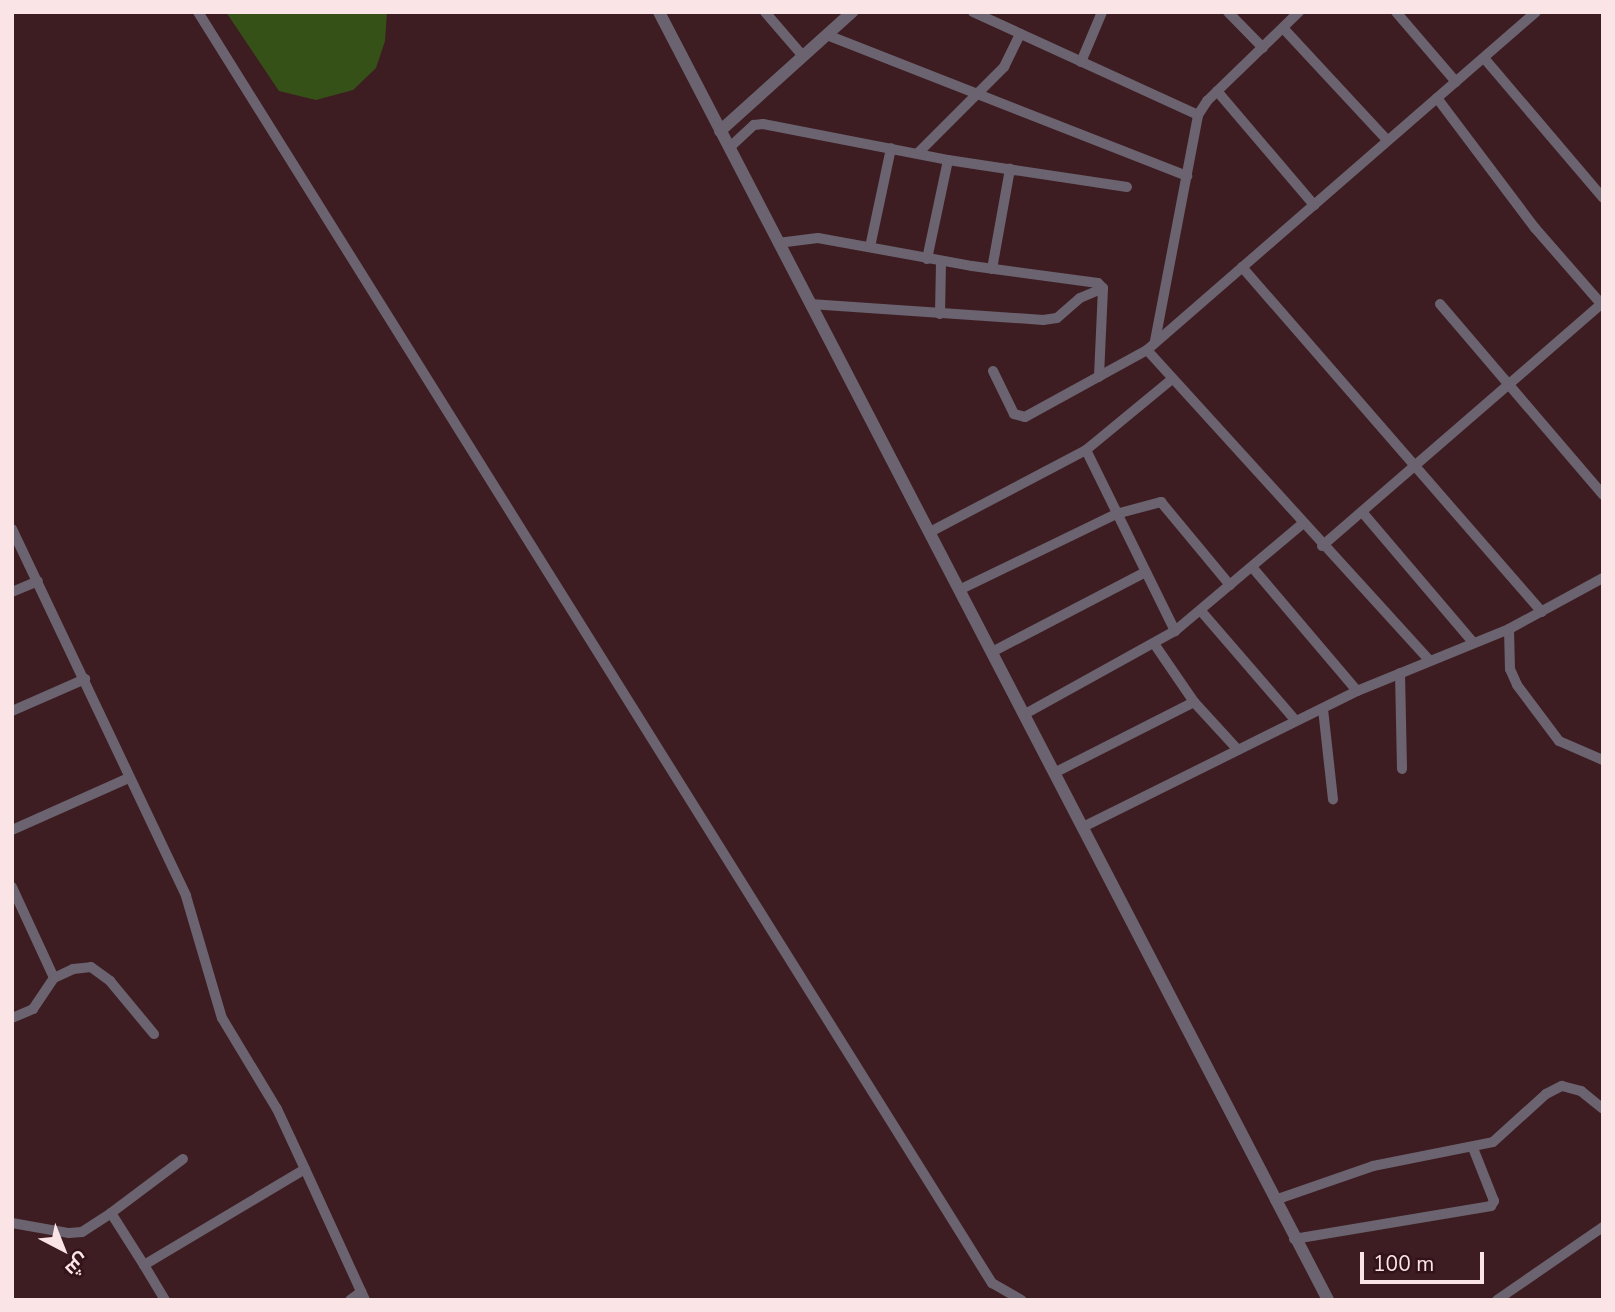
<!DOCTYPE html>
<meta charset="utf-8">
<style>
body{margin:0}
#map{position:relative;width:1615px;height:1312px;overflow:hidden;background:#3d1d22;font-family:"Nunito Sans",Cairo,sans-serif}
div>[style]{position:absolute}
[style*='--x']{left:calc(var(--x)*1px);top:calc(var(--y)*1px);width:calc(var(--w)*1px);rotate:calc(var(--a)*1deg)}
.green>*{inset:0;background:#365118}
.minor>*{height:10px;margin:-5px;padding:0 5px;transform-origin:5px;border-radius:5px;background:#6b6370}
.tertiary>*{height:12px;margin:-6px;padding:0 6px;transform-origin:6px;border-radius:6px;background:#6b6370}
span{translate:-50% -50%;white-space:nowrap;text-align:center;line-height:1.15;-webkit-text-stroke:7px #321319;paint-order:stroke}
.frame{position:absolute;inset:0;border:14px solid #fbe4e6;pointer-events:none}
.north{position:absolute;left:28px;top:1214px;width:70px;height:70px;-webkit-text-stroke:5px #321319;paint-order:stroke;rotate:138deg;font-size:19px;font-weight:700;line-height:28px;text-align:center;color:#fbe4e6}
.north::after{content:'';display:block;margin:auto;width:24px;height:32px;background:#fbe4e6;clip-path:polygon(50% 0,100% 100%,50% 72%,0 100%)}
.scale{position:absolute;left:1360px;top:1252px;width:124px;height:32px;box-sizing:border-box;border:4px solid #fbe4e6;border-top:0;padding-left:9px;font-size:21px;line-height:24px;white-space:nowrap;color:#fbe4e6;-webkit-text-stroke:5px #321319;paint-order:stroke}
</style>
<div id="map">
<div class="green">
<div style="clip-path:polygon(226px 12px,387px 12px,385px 41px,376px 68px,353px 90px,316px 100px,279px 91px)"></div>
</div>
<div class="minor">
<div style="--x:198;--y:12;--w:1499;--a:58.01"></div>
<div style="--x:992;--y:1283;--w:34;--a:30"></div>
<div style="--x:765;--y:12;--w:58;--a:49.2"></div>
<div style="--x:973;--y:12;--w:247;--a:24.6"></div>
<div style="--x:1228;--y:12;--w:50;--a:45.8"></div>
<div style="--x:1396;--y:12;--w:92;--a:49.4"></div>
<div style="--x:1283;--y:28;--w:153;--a:47.1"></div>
<div style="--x:827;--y:35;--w:387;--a:21.4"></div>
<div style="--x:1484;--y:58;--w:184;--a:49.6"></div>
<div style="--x:1081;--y:62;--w:54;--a:-67.2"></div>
<div style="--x:1217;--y:91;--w:150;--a:49.6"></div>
<div style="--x:1437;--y:98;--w:163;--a:53"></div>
<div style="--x:1535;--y:228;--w:103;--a:48.9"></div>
<div style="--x:729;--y:148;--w:34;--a:-43"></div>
<div style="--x:754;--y:125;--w:9;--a:-6"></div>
<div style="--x:763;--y:124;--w:188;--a:11"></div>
<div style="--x:948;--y:160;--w:181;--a:8.6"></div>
<div style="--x:918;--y:153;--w:122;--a:-45"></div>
<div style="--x:1004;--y:67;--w:37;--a:-64"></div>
<div style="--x:778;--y:243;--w:40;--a:-7.1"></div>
<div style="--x:818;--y:238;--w:157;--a:10.3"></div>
<div style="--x:972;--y:266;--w:127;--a:7.7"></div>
<div style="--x:1098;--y:283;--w:7;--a:45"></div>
<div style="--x:870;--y:247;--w:101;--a:-78"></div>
<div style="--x:927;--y:259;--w:101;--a:-78"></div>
<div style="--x:1242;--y:267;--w:457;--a:49"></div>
<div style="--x:992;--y:269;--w:102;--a:-79.8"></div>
<div style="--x:810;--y:304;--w:234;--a:3.9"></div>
<div style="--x:1043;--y:320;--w:14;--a:-8"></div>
<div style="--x:1057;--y:318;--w:30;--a:-41"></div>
<div style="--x:1080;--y:298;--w:25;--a:-23"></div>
<div style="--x:1103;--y:288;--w:89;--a:92.6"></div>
<div style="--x:1440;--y:304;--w:251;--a:49.5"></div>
<div style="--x:940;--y:314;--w:52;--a:-88.9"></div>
<div style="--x:1155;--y:341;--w:230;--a:-79.2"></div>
<div style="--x:1198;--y:115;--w:17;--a:-57"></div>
<div style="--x:1207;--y:101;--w:128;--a:-44.1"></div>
<div style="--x:1147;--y:350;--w:419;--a:47.7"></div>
<div style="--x:993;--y:371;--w:48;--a:64"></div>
<div style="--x:1014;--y:414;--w:11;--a:15"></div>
<div style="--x:1025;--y:417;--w:139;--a:-28.8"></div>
<div style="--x:1147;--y:350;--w:515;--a:-40.99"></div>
<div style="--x:1086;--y:450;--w:202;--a:63.8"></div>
<div style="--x:1363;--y:513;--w:168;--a:49.6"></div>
<div style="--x:12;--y:529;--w:406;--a:64.6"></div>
<div style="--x:186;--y:896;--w:127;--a:73.6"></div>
<div style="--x:222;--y:1018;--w:106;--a:58.9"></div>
<div style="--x:277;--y:1109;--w:66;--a:65"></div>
<div style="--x:930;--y:532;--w:176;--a:-27.7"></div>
<div style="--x:1086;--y:450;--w:112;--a:-39.5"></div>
<div style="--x:1322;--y:546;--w:371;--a:-40.9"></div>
<div style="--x:1252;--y:567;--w:162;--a:49.7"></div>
<div style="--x:959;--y:590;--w:174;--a:-25.8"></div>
<div style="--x:1116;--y:514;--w:47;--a:-14.9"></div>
<div style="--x:1161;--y:502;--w:108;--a:50.3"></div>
<div style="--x:12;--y:592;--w:28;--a:-23"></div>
<div style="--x:1201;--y:611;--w:145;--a:49.2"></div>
<div style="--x:1509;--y:629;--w:40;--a:88.6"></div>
<div style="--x:1510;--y:669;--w:17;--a:66"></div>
<div style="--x:1517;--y:685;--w:70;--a:53.1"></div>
<div style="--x:1559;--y:741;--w:48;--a:23.4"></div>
<div style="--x:1155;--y:645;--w:69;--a:55.6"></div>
<div style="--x:1194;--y:702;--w:65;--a:47.5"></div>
<div style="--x:992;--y:652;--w:171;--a:-27.5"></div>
<div style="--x:1400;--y:673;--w:96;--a:88.8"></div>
<div style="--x:1323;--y:709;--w:91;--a:83.7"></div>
<div style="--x:12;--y:711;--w:80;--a:-23.7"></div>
<div style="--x:1025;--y:714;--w:171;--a:-29"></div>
<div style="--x:1175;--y:631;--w:166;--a:-40.1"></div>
<div style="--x:1054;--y:773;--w:157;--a:-26.9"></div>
<div style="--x:1083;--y:827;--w:306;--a:-26.4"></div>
<div style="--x:1357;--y:691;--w:164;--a:-22.2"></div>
<div style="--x:1509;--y:629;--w:107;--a:-28.5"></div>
<div style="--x:12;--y:830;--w:128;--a:-24"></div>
<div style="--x:12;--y:887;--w:100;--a:65.2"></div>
<div style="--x:12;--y:1018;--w:23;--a:-23"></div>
<div style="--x:33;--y:1009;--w:37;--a:-56"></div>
<div style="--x:54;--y:978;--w:21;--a:-25"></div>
<div style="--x:73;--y:969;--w:18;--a:-6"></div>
<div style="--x:91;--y:967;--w:24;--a:36"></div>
<div style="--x:110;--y:981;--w:69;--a:50.3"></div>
<div style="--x:1275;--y:1200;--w:104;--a:-19.1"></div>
<div style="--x:1373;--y:1166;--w:122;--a:-11.3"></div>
<div style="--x:1493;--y:1142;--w:72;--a:-42.2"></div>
<div style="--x:1546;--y:1094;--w:18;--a:-27"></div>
<div style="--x:1562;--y:1086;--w:20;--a:15"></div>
<div style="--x:1581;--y:1091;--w:28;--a:39"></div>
<div style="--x:111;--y:1213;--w:90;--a:-36.9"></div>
<div style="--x:12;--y:1223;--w:58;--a:10"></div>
<div style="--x:69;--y:1233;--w:13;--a:-4"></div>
<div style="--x:82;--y:1232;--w:35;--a:-33"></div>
<div style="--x:111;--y:1213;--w:62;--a:57.6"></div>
<div style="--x:1294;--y:1239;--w:200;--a:-9.5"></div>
<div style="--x:1491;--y:1206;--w:6;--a:-59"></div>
<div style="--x:1494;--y:1201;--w:57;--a:-111.6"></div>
<div style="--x:165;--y:1300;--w:41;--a:-121"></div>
<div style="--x:144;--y:1265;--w:187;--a:-30.8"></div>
<div style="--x:305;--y:1169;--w:144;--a:65.4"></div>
<div style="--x:350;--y:1300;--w:14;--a:-36"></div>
<div style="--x:1497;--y:1300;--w:129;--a:-34.6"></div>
</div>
<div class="tertiary">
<div style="--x:659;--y:12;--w:1451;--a:62.55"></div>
<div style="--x:720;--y:131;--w:178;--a:-42"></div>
</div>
<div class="frame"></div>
<div class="north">ش</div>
<div class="scale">100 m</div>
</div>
